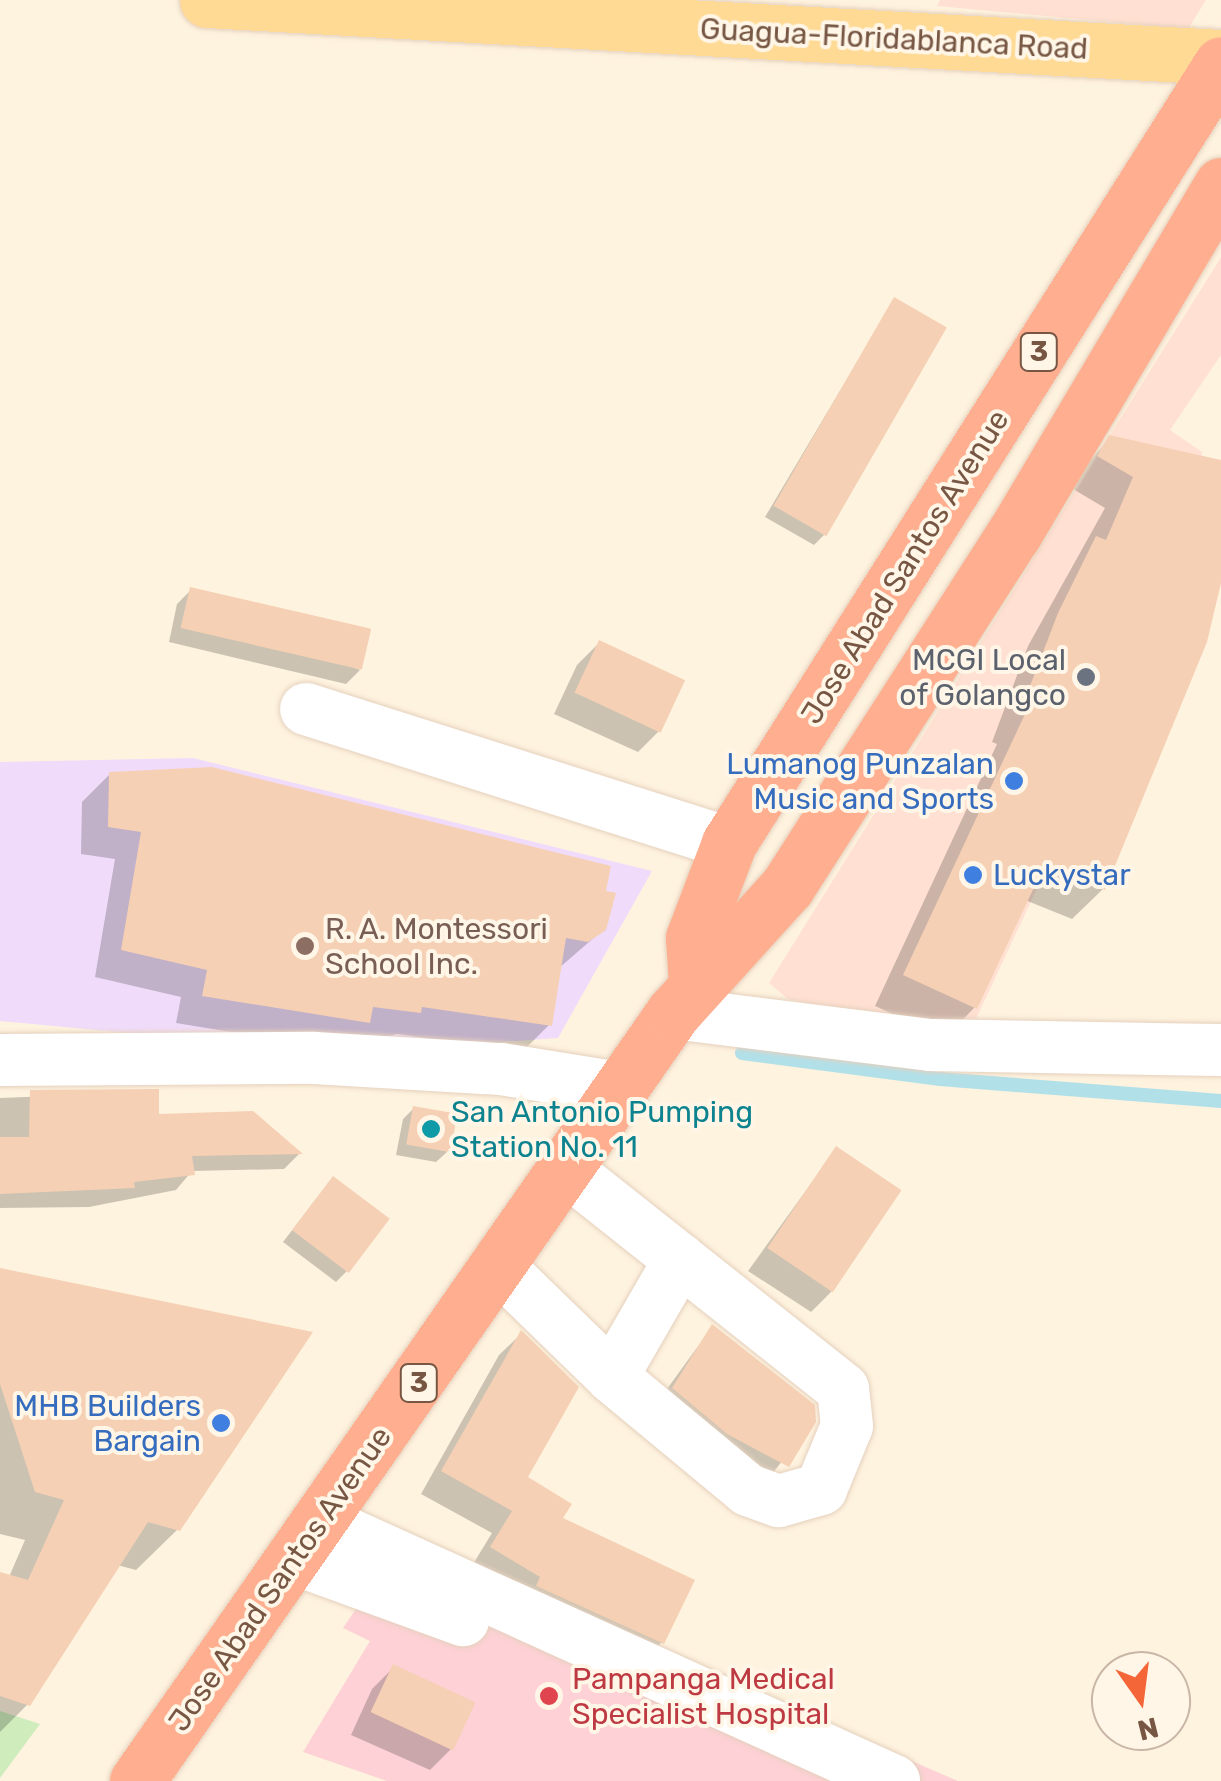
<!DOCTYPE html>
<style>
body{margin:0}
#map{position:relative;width:1221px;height:1781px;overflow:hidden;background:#fef3df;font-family:Rubik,sans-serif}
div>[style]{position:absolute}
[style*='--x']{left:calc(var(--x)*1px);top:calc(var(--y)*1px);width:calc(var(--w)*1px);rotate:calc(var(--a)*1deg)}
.commercial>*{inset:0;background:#ffe0d2}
.education>*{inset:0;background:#f0dcfa}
.medical>*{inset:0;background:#fdd1d5}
.green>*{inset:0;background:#cfedbc}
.shadow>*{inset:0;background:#0003}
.stream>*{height:14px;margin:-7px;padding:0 7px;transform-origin:7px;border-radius:7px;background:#b2e0e9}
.building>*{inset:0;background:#f6d0b4;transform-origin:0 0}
.roads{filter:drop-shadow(0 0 2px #e5d0bd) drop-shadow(0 0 2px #e5d0bd)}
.minor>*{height:52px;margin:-26px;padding:0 26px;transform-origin:26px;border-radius:26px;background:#fff}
.major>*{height:55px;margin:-27.5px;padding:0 27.5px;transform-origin:27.5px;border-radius:27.5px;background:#ffda95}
.highway>*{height:55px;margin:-27.5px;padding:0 27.5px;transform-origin:27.5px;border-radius:27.5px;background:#ffaf8f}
.dots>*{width:28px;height:28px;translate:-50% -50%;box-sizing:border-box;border:5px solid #fff6e7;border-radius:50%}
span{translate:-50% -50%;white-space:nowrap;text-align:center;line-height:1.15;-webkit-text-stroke:8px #fff6e7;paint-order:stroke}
.shield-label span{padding:2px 8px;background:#fff6e7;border:2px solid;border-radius:8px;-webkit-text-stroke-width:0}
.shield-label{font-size:28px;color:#775744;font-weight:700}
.street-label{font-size:30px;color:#775744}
.worship-label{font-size:30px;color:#5b616d}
.right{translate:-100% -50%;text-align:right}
.shop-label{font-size:30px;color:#366cbe}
.left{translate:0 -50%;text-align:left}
.education-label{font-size:30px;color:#785e54}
.culture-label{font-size:30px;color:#0d838f}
.health-label{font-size:30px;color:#be3a42}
.north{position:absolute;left:1091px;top:1651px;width:100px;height:100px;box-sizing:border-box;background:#fff6e7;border:2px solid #c9b6a6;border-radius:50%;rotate:166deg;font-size:28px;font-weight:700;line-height:40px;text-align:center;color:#775744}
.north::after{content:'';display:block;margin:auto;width:35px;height:45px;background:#f46638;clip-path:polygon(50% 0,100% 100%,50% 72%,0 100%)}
</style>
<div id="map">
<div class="commercial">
<div style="clip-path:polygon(940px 0,1206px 0,1188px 29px,937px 6px)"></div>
<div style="clip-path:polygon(1221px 257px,1221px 355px,1170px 430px,1202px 452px,1161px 623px,969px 1034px,788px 999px,769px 983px)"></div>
</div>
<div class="education">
<div style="clip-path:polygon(193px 758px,652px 871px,558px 1038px,340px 1053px,0 1021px,0 762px)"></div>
</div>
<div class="medical">
<div style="clip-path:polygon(402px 1541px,958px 1781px,387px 1781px,303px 1752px,370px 1641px,343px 1628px)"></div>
</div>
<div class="green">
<div style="clip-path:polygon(0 1711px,40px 1724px,0 1778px)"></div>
</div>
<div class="shadow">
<div style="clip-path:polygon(894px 300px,825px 534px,814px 545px,765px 517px)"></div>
<div style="clip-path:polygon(1110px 438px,1221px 463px,1221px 572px,1103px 889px,1072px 919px,1025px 900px,975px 1007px,945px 1038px,875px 1006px,997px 744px,992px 742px,1028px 646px,1105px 508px,1068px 486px)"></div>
<div style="clip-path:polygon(191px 590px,360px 670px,346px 684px,169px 642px,177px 604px)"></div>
<div style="clip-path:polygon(599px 643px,660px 730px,638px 752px,554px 714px,577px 665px)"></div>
<div style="clip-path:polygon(110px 774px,603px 893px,604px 929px,559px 968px,550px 1024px,522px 1052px,397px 1034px,340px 1050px,176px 1023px,181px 997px,95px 977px,115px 859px,81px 854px,82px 802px)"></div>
<div style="clip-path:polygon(156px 1092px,156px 1117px,299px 1154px,284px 1169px,192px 1171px,176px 1190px,89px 1207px,0 1208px,0 1098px)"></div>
<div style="clip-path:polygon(413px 1109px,447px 1152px,436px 1162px,396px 1155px,403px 1119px)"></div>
<div style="clip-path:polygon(836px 1149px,833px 1290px,811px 1312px,748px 1271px)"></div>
<div style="clip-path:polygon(323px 1190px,347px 1271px,336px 1282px,283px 1242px)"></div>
<div style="clip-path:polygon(0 1270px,178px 1529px,136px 1570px,117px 1565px,28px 1704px,0 1732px,0 1575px,9px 1577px,25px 1540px,0 1534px)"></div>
<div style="clip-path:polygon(712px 1327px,814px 1421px,760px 1489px,651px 1411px)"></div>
<div style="clip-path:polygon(521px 1334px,524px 1478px,662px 1642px,640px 1665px,470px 1569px,492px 1533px,421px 1494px,499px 1355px)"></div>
<div style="clip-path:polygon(394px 1667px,452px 1748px,430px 1770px,351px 1735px,372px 1689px)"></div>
</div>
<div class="stream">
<div style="--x:742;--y:1053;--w:200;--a:7.5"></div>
<div style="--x:940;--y:1079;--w:282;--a:4.5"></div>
</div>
<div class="building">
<div style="left:894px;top:297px;width:61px;height:241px;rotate:30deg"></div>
<div style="clip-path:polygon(1109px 435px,1221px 460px,1221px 583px,1207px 642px,1105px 890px,1044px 866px,977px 1009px,903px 975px,1025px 714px,1020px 712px,1058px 613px,1096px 536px,1106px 540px,1133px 477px,1097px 456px)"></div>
<div style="left:190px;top:587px;width:186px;height:42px;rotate:13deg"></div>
<div style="left:599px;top:640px;width:95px;height:58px;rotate:25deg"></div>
<div style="clip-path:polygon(212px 767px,611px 866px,606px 891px,616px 893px,606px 930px,588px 942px,566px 938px,552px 1026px,422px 1007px,421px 1013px,373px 1007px,370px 1023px,202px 996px,207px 970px,121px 950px,141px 832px,108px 827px,109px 772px)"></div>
<div style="clip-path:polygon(159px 1089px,159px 1114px,253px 1111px,303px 1154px,192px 1156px,195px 1175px,134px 1182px,135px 1188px,0 1194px,0 1137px,29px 1137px,30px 1090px)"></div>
<div style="left:413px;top:1106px;width:45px;height:39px;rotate:10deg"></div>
<div style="left:836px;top:1146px;width:79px;height:123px;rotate:34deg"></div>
<div style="left:333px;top:1176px;width:71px;height:68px;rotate:37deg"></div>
<div style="clip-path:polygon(0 1268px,313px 1332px,180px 1531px,148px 1522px,30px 1706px,0 1696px,0 1572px,28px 1580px,64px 1500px,35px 1492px,0 1384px)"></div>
<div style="clip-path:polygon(712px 1324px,815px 1405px,816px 1422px,789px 1467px,727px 1434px,672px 1388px)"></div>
<div style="clip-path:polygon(521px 1330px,579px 1387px,528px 1477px,572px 1504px,563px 1518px,695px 1580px,664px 1644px,536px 1586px,540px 1577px,490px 1547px,512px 1511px,441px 1471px)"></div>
<div style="left:393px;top:1664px;width:91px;height:53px;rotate:25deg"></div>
</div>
<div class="roads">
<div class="minor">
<div style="--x:306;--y:709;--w:444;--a:17.6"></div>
<div style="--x:673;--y:1013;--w:259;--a:7.1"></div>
<div style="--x:930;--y:1045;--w:291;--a:1"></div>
<div style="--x:0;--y:1060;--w:314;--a:-0.4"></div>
<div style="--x:314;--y:1058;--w:187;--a:3.4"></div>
<div style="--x:501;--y:1069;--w:121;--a:9.1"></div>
<div style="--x:498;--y:1266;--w:159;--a:44.2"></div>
<div style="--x:612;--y:1377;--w:177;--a:39.7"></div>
<div style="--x:748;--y:1490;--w:33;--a:20"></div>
<div style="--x:779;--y:1501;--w:44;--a:-15.9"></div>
<div style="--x:821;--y:1489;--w:68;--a:-67.6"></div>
<div style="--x:847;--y:1426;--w:37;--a:-96"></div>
<div style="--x:843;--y:1389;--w:355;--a:-141.6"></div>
<div style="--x:612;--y:1377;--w:136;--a:-60"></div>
<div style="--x:322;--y:1522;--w:628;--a:24.36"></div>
<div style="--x:295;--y:1559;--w:179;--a:20"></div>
</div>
<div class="major">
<div style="--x:207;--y:0;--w:1016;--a:3.22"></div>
</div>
<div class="highway">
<div style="--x:696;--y:983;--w:45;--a:-93.8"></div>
<div style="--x:693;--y:938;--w:102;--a:-69.2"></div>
<div style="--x:729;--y:843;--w:921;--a:-57.72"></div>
<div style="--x:137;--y:1781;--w:937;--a:-55.09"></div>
<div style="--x:673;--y:1013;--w:170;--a:-47.9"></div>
<div style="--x:787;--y:887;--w:420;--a:-57.3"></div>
<div style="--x:1014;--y:534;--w:406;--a:-59.3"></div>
</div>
</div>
<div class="dots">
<div style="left:1086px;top:677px;background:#6b7280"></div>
<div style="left:1014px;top:781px;background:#3f7fe0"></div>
<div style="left:973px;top:875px;background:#3f7fe0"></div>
<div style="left:305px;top:946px;background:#8d6e63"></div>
<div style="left:431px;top:1129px;background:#0f9aa8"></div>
<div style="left:221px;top:1423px;background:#3f7fe0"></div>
<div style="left:549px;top:1696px;background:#e0444e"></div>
</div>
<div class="shield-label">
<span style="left:1039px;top:352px">3</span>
<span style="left:419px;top:1383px">3</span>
</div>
<div class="street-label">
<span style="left:894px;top:39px;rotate:3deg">Guagua-Floridablanca Road</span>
<span style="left:905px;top:567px;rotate:-58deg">Jose Abad Santos Avenue</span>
<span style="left:280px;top:1579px;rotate:-55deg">Jose Abad Santos Avenue</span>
</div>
<div class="worship-label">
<span class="right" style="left:1066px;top:677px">MCGI Local<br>of Golangco</span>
</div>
<div class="shop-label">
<span class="right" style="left:994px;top:781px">Lumanog Punzalan<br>Music and Sports</span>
<span class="left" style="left:993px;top:875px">Luckystar</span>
<span class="right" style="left:201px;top:1423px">MHB Builders<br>Bargain</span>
</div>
<div class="education-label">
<span class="left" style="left:325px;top:946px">R. A. Montessori<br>School Inc.</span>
</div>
<div class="culture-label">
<span class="left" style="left:451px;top:1129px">San Antonio Pumping<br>Station No. 11</span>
</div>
<div class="health-label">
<span class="left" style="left:572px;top:1696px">Pampanga Medical<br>Specialist Hospital</span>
</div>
<div class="north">N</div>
</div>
